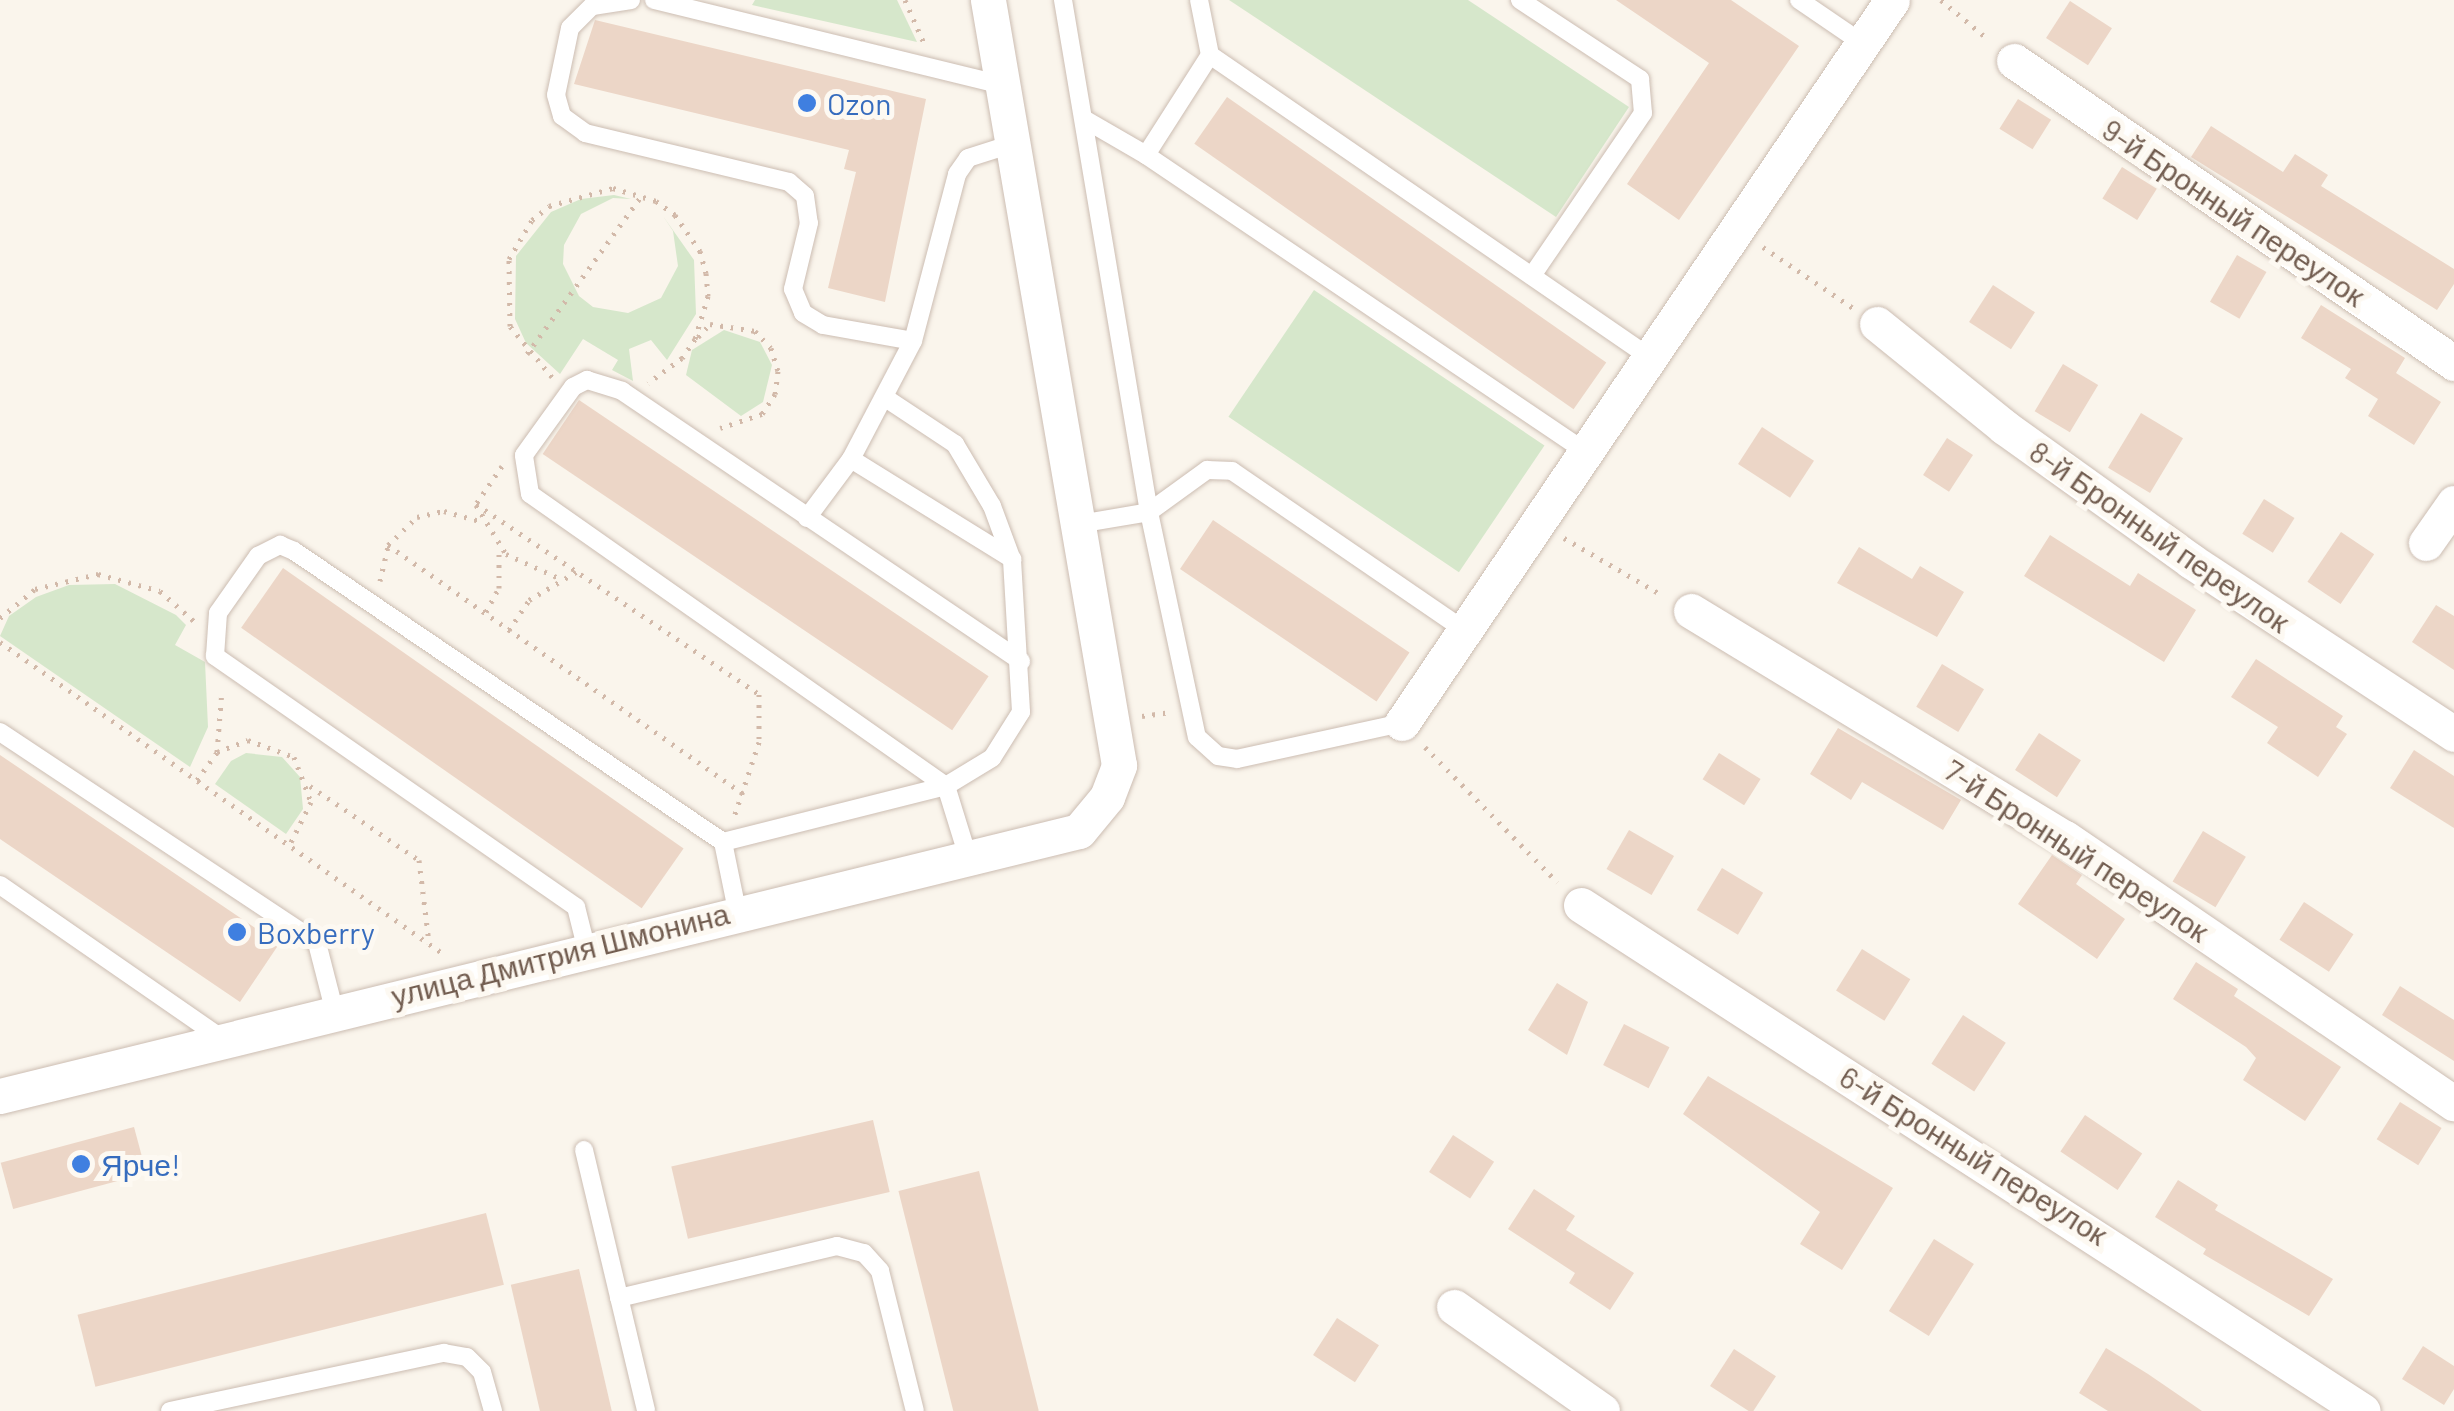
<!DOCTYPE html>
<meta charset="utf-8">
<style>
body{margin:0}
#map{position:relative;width:2454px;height:1411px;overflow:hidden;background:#faf5ec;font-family:Barlow,sans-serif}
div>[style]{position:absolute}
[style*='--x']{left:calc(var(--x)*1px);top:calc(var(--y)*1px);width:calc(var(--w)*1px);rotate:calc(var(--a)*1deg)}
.green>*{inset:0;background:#d6e7cb;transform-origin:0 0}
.building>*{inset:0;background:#ecd6c7;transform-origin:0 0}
.path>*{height:5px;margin-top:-2.5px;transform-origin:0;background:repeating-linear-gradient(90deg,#d2b9a9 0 2.5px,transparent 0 10.5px)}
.roads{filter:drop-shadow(0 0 2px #ccbdb2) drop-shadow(0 0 2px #ccbdb2)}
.lane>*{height:18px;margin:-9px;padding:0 9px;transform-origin:9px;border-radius:9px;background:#fff}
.street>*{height:35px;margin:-17.5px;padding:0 17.5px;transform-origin:17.5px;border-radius:17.5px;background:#fff}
.dots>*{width:28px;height:28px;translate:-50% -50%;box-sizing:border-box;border:5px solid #fdf9f2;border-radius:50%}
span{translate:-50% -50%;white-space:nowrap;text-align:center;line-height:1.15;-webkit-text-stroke:10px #fdf9f2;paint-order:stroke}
.shop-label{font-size:30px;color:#366cbe}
.left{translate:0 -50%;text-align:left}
.street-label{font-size:30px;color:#735e51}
</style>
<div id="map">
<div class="green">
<div style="clip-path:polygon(755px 0,897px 0,917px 42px,752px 5px)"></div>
<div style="clip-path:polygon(1229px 0,1468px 0,1629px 107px,1556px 217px)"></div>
<div style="clip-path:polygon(614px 195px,631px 199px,613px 198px,581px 214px,564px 245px,563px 264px,579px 296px,593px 307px,628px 313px,661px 298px,678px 266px,673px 231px,663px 216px,694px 260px,696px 314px,667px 360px,651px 340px,629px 349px,633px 381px,612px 370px,618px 360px,583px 339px,560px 374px,526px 343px,515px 319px,516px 256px,551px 212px,581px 199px)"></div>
<div style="left:1314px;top:290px;width:278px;height:153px;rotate:34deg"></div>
<div style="clip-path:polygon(724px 330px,760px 342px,772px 365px,763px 402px,741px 416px,686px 375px,692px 350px)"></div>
<div style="clip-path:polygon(115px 584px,176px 615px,186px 625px,175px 645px,205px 662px,208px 727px,190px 767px,0 636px,9px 616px,36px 597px,69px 585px)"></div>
<div style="clip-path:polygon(246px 753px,282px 757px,300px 777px,303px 809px,286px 834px,215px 784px,231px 761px)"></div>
</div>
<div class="building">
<div style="clip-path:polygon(1616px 0,1731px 0,1799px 46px,1679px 220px,1627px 184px,1709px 63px)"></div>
<div style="left:2070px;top:1px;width:50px;height:44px;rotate:33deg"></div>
<div style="clip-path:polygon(595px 20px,926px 99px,885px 302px,828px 288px,856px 172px,844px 169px,849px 150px,574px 84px)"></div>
<div style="left:1227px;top:97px;width:463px;height:57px;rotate:35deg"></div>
<div style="left:2018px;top:99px;width:39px;height:35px;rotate:32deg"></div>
<div style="clip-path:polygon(2211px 126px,2283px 172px,2295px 154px,2328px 175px,2321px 186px,2454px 269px,2454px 284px,2437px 310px,2191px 157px)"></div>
<div style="left:2122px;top:167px;width:41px;height:37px;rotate:32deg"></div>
<div style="left:2237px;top:255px;width:34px;height:54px;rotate:30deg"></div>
<div style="left:1993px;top:285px;width:50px;height:44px;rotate:33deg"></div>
<div style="clip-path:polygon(2321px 305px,2405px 358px,2396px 373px,2441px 402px,2414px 445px,2368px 416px,2378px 399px,2345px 378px,2351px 369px,2301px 338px)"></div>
<div style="left:2063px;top:364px;width:41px;height:55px;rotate:31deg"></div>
<div style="left:579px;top:400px;width:494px;height:65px;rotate:34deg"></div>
<div style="left:2141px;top:413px;width:49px;height:64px;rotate:31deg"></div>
<div style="left:1762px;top:427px;width:62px;height:44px;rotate:33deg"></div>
<div style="left:1947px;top:438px;width:31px;height:44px;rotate:33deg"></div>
<div style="left:2264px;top:499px;width:36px;height:41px;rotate:32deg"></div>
<div style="left:1213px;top:520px;width:237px;height:59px;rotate:34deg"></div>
<div style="left:2341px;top:532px;width:40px;height:60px;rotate:34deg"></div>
<div style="clip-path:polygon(2050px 535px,2130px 586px,2138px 573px,2196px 610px,2164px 662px,2024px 576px)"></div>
<div style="clip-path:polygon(1859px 547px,1912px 579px,1920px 566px,1964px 592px,1937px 637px,1837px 583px)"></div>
<div style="left:283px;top:568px;width:489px;height:73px;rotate:35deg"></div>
<div style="clip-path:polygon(2436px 605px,2454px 616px,2454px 670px,2412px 642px)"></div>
<div style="clip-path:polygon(2256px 659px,2343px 716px,2336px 727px,2347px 734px,2318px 777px,2267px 743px,2278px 727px,2231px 697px)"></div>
<div style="left:1942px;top:664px;width:49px;height:50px;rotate:31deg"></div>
<div style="clip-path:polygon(1838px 728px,1961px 800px,1943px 830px,1862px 782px,1851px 800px,1810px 774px)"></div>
<div style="left:2039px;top:733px;width:50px;height:44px;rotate:33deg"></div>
<div style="clip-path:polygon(2414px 750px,2454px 776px,2454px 828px,2390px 788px)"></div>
<div style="left:1719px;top:753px;width:49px;height:31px;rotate:32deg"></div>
<div style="clip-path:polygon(0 755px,279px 944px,240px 1002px,0 839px)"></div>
<div style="left:1629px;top:830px;width:52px;height:45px;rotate:30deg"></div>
<div style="left:2203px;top:831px;width:50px;height:59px;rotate:31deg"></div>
<div style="clip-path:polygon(2052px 855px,2082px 875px,2076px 884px,2125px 919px,2097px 959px,2018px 904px)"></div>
<div style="left:1722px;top:868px;width:48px;height:49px;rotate:31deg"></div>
<div style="left:2304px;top:902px;width:59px;height:45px;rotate:33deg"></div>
<div style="left:1862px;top:949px;width:57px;height:49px;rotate:32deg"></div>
<div style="clip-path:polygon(2196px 962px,2238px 989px,2234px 996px,2341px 1067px,2305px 1121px,2243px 1080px,2256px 1058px,2246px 1047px,2173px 999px)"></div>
<div style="clip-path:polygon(1557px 983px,1588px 1002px,1567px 1055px,1528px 1030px)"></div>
<div style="clip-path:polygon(2400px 986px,2454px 1020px,2454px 1061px,2382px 1015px)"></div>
<div style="left:1963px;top:1015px;width:51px;height:58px;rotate:33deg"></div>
<div style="left:1624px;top:1024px;width:51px;height:46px;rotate:27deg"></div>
<div style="clip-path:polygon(1708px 1076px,1893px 1188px,1842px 1270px,1800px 1244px,1820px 1212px,1683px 1114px)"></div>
<div style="left:2400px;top:1102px;width:49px;height:44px;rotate:32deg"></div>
<div style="left:2085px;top:1115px;width:69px;height:44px;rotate:34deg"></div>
<div style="left:873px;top:1120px;width:74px;height:207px;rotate:77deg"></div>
<div style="left:134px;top:1127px;width:48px;height:138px;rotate:75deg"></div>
<div style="left:1453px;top:1135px;width:49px;height:44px;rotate:33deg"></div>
<div style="left:979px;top:1171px;width:247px;height:83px;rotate:76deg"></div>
<div style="clip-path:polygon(2178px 1180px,2218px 1205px,2215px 1210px,2333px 1279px,2309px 1316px,2203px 1254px,2206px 1249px,2155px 1217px)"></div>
<div style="clip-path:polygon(1534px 1189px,1575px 1216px,1566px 1230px,1634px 1273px,1610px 1310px,1569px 1283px,1575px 1273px,1508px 1229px)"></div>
<div style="left:486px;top:1213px;width:74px;height:421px;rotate:76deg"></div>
<div style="left:1934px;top:1239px;width:47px;height:85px;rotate:32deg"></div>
<div style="left:579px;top:1269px;width:146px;height:70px;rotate:77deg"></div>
<div style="left:1337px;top:1318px;width:50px;height:44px;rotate:33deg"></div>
<div style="clip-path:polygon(2423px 1346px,2454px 1366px,2454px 1389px,2444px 1405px,2402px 1379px)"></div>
<div style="clip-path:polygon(2106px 1348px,2148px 1374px,2202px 1411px,2108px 1411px,2079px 1393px)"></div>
<div style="left:1734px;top:1349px;width:50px;height:44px;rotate:33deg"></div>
</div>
<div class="path">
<div style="--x:905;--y:0;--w:47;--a:66.2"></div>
<div style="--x:1941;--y:0;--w:62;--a:39.8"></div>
<div style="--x:1763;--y:247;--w:109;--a:34.1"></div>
<div style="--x:698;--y:337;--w:18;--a:-47"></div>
<div style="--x:710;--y:324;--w:46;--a:8.8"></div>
<div style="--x:755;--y:331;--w:23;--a:47"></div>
<div style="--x:771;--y:348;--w:24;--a:73"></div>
<div style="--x:778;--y:371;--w:23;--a:97"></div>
<div style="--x:775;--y:394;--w:24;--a:123"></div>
<div style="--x:762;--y:414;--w:44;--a:161.6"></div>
<div style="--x:527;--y:354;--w:196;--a:-54.1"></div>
<div style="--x:552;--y:377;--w:66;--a:-129.5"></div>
<div style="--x:510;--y:326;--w:67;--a:-90.9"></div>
<div style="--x:509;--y:259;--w:45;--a:-59.5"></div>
<div style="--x:532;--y:220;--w:22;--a:-39"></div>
<div style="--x:549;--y:206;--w:66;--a:-15.7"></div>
<div style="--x:613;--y:188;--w:45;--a:16.8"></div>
<div style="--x:656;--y:201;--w:24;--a:36"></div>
<div style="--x:675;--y:215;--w:44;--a:55.2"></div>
<div style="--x:700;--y:251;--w:23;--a:75"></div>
<div style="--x:706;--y:273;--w:23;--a:85"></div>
<div style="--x:708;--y:296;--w:45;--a:106.8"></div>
<div style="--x:695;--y:339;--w:23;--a:124"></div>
<div style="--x:682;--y:358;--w:42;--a:143.7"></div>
<div style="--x:502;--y:466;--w:46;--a:124.4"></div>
<div style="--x:476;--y:504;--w:341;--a:33.9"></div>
<div style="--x:759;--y:694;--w:48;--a:90"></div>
<div style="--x:759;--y:742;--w:79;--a:108.4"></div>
<div style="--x:476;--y:505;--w:57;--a:58.5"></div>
<div style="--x:506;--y:554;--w:58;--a:24.4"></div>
<div style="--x:1564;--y:538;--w:113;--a:30.2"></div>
<div style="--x:388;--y:545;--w:434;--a:35"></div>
<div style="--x:380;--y:581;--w:37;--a:-77"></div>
<div style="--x:388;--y:545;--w:40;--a:-44"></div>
<div style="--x:417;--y:517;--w:28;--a:-13"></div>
<div style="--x:444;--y:511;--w:41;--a:15.8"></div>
<div style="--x:486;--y:612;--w:27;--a:-62"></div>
<div style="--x:499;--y:588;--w:40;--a:-90"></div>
<div style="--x:0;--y:618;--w:45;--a:-39.6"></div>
<div style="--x:35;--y:589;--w:65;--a:-13.4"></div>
<div style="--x:98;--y:574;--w:64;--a:15.3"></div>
<div style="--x:160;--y:591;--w:45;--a:41.4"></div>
<div style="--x:509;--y:630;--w:36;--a:-56"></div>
<div style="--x:529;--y:600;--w:55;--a:-30.8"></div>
<div style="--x:0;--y:642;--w:544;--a:35.12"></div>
<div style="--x:1142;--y:716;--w:29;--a:-8"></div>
<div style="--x:1425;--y:747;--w:189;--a:45.6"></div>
<div style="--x:217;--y:752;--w:33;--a:-21"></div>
<div style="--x:248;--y:740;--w:49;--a:20.3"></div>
<div style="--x:294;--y:757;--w:48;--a:69.3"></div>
<div style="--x:311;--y:802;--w:47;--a:116.6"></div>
<div style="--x:197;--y:780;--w:34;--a:-54"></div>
<div style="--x:217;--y:752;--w:62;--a:-85.4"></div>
<div style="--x:310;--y:786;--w:132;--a:34.2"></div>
<div style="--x:419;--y:860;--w:84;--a:83.1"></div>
</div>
<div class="roads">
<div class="lane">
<div style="--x:631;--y:0;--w:39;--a:171"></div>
<div style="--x:592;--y:6;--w:31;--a:135"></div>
<div style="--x:570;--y:28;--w:68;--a:101.8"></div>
<div style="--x:556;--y:95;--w:22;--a:74"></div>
<div style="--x:562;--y:116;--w:29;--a:36"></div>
<div style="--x:585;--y:133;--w:210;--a:13.5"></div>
<div style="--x:789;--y:182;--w:21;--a:41"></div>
<div style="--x:805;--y:196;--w:27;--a:82"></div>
<div style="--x:809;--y:223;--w:68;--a:103.6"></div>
<div style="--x:793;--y:289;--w:26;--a:67"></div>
<div style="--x:803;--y:313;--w:23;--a:31"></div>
<div style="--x:823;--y:325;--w:91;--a:10.1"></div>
<div style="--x:654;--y:0;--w:360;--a:13.7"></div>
<div style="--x:1063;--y:0;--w:519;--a:80.47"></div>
<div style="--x:1149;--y:512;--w:230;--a:78"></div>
<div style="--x:1197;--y:737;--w:28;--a:42"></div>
<div style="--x:1218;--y:756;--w:19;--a:9"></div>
<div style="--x:1237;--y:759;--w:169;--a:-12.3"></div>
<div style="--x:1520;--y:0;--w:144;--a:33.4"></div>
<div style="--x:1640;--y:79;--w:34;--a:85"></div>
<div style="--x:1643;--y:113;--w:197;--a:124.3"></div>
<div style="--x:1799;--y:0;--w:76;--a:34.3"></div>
<div style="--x:1210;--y:55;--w:531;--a:34.5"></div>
<div style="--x:1084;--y:119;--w:72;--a:30.1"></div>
<div style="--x:1146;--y:155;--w:527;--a:34.02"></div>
<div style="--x:1146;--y:155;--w:119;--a:-57.4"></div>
<div style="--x:1210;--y:55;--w:56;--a:-101.3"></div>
<div style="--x:887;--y:399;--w:82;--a:33.5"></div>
<div style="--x:955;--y:444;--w:72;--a:59.2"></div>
<div style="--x:992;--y:506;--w:58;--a:69.7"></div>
<div style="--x:1012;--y:560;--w:152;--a:86.6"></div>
<div style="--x:1021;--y:712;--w:54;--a:122.2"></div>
<div style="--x:992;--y:758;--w:54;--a:148.7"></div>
<div style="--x:946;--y:786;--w:74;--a:72.8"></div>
<div style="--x:851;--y:459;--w:190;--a:31.8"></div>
<div style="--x:807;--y:518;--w:74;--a:-53.3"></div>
<div style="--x:851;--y:459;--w:133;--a:-62.3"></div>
<div style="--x:913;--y:341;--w:173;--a:-75.2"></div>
<div style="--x:957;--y:174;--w:19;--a:-55"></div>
<div style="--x:968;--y:158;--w:46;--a:-17.7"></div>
<div style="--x:1079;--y:524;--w:71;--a:-9.7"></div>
<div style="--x:1149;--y:512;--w:72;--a:-35.9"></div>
<div style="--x:1207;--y:470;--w:25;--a:2"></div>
<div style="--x:1232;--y:471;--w:281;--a:34.4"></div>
<div style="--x:0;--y:732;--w:381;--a:33.6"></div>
<div style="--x:317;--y:943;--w:68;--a:75.6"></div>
<div style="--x:723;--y:842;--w:230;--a:-14.1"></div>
<div style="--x:946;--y:786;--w:508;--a:-144.93"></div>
<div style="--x:530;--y:494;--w:39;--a:-99"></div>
<div style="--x:524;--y:455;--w:84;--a:-54.2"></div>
<div style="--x:573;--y:387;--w:16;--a:-27"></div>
<div style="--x:587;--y:380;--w:37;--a:17"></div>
<div style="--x:622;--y:391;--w:482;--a:34.1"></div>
<div style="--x:0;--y:885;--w:270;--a:34.7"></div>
<div style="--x:587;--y:951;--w:45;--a:-104"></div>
<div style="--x:576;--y:907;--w:440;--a:-145.2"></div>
<div style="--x:215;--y:656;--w:43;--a:-86"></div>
<div style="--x:218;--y:613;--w:70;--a:-54.9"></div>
<div style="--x:258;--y:556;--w:25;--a:-27"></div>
<div style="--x:280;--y:545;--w:15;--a:23"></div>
<div style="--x:294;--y:551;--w:518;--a:34.15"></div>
<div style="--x:723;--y:842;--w:69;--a:78.4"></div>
<div style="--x:584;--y:1150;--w:268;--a:76.6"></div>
<div style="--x:619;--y:1298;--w:224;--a:-13.4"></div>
<div style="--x:837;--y:1246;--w:28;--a:15"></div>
<div style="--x:864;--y:1253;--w:24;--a:48"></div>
<div style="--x:880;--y:1271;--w:144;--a:76"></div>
<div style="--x:170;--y:1411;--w:280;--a:-12"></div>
<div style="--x:444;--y:1353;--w:23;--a:10"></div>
<div style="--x:467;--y:1357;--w:21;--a:45"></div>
<div style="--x:482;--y:1372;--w:41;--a:74.2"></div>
</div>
<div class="street">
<div style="--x:2014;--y:61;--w:534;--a:34.46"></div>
<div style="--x:1877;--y:324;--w:164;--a:39"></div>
<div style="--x:2004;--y:427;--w:230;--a:35.6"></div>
<div style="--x:2191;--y:561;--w:315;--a:33.3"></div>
<div style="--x:2426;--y:543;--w:49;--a:-55"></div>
<div style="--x:1691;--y:611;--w:437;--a:31.3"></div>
<div style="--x:2065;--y:838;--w:471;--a:34.3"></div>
<div style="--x:1402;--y:723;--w:873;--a:-55.87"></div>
<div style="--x:1581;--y:905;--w:931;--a:32.91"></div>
<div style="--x:0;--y:1096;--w:1111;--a:-13.8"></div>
<div style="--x:1079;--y:831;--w:44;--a:-50.5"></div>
<div style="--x:1107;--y:797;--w:34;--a:-69"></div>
<div style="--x:1119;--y:765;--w:776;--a:-99.72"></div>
<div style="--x:1454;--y:1307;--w:181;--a:35.1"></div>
</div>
</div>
<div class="dots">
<div style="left:807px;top:103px;background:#3f7fe0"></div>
<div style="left:237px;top:932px;background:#3f7fe0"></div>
<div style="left:81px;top:1164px;background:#3f7fe0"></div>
</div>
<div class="shop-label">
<span class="left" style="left:827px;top:103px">Ozon</span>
<span class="left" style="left:257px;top:932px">Boxberry</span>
<span class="left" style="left:101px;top:1164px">Ярче!</span>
</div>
<div class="street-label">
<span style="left:2234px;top:212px;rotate:34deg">9-й Бронный переулок</span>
<span style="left:2160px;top:536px;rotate:35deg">8-й Бронный переулок</span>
<span style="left:2077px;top:850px;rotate:33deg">7-й Бронный переулок</span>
<span style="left:560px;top:954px;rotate:-14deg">улица Дмитрия Шмонина</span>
<span style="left:1974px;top:1155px;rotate:32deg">6-й Бронный переулок</span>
</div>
</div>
